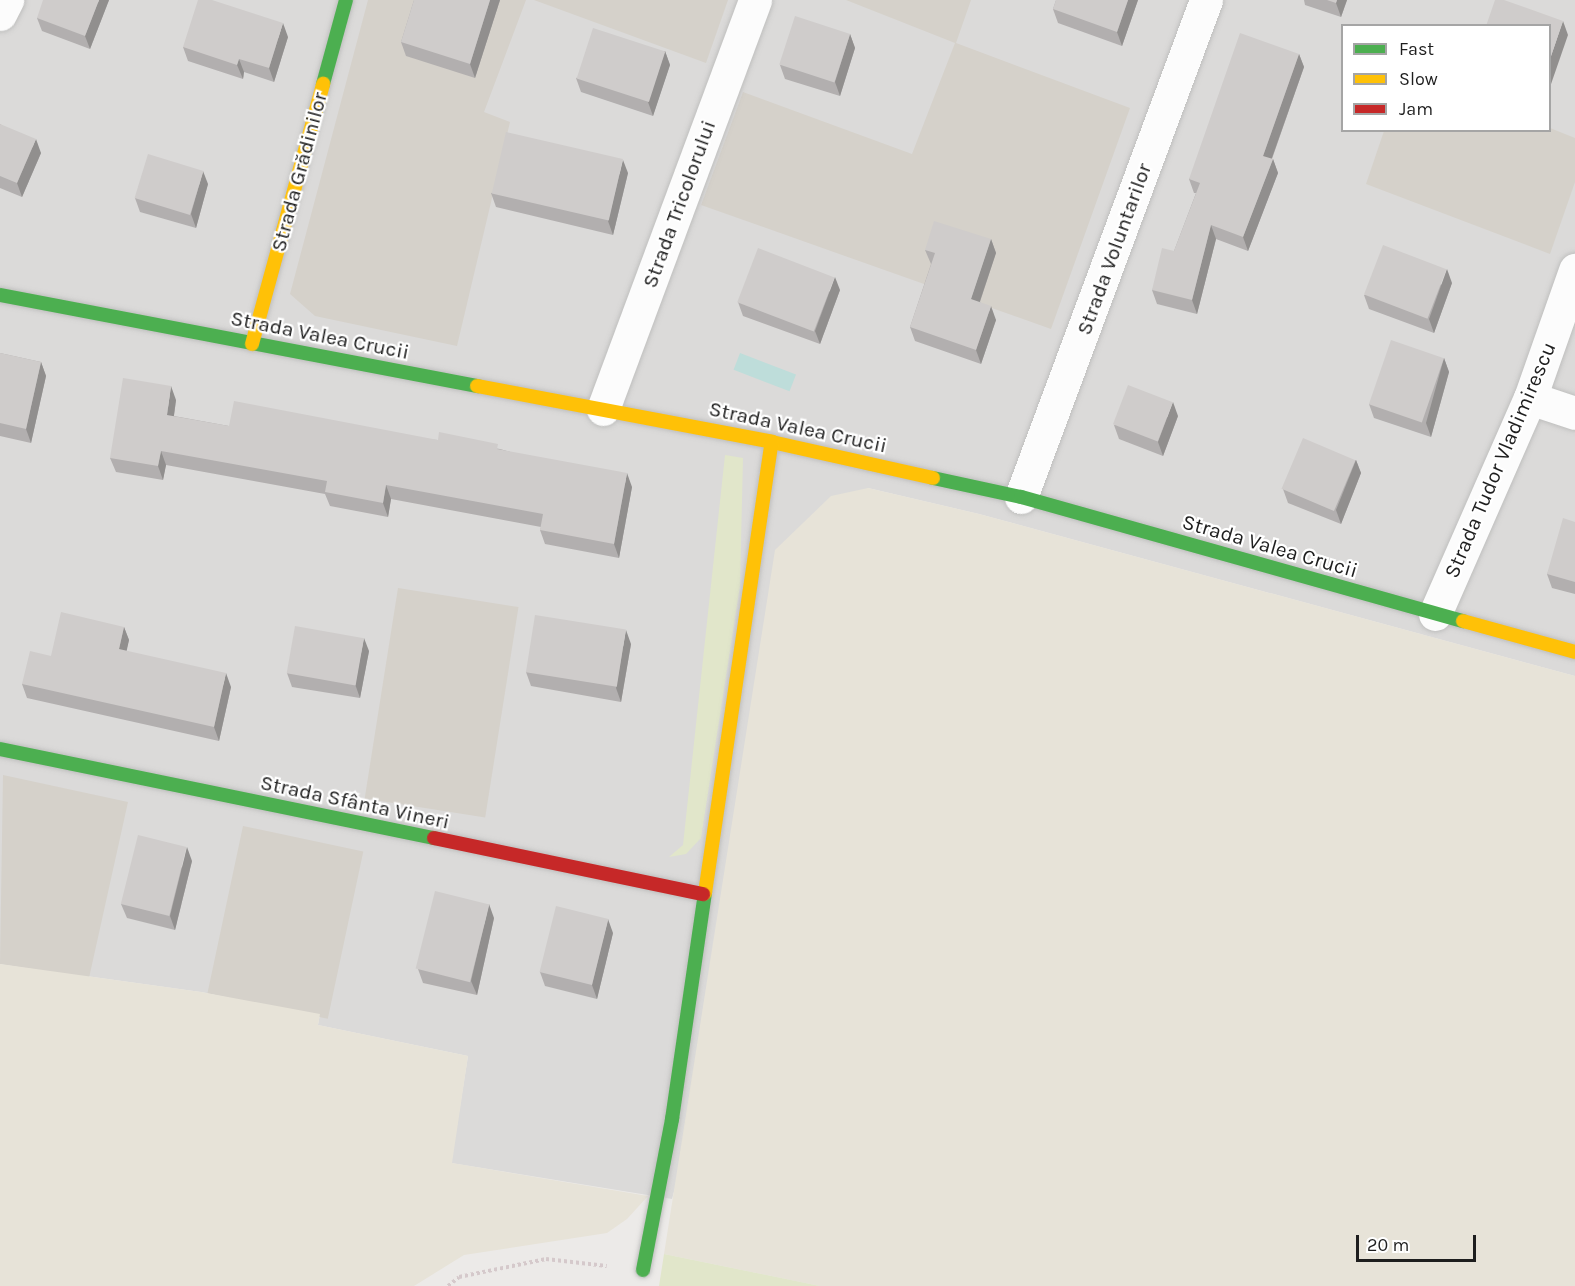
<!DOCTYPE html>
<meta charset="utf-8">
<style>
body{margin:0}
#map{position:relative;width:1575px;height:1286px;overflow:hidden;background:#eceae8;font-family:Karla,sans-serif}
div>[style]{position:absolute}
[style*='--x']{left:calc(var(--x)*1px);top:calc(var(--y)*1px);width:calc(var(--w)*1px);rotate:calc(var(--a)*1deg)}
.residential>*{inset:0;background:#dbdad9}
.construction>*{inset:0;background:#d5d1ca;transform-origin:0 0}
.farmland>*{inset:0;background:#e7e3d8}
.grass>*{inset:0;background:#e1e6ca}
.water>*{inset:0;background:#beddda;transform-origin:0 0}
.path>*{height:4px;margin-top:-2px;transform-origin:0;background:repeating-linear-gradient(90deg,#d5c9cb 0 3px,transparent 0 6px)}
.roads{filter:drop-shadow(0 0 2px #bfbfbe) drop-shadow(0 0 2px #bfbfbe)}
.street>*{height:33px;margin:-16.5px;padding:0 16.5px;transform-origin:16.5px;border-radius:16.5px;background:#fcfcfc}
.fast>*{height:14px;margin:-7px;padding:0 7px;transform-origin:7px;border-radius:7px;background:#4caf50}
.slow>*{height:14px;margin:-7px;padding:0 7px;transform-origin:7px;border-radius:7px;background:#ffc107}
.jam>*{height:14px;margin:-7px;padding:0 7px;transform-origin:7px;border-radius:7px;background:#c62828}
.wall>*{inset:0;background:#b2afaf}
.shaded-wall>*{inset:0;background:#918f8e}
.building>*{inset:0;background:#cfcccb;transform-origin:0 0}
span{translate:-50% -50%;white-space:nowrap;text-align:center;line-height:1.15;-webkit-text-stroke:4.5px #fff;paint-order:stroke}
.street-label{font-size:21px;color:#1e1e1e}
.legend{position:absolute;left:1341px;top:24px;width:210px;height:108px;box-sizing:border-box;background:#fff;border:2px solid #a5a5a5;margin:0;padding:8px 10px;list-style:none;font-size:18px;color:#1e1e1e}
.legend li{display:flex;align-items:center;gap:12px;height:30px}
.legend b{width:30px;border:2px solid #a5a5a5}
.scale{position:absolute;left:1356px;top:1235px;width:120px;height:27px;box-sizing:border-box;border:3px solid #1e1e1e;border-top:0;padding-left:8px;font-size:18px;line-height:21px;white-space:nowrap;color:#1e1e1e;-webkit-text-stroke:4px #fff;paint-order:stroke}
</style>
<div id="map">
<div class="residential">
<div style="clip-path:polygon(evenodd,0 0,1575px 0,1575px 676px,979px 514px,868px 488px,672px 1199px,451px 1163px,468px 1056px,318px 1025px,320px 1014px,201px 992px,0 964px,0 0,1342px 26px,1550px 26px,1550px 130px,1342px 130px,1342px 26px)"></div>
</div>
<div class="construction">
<div style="clip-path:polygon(368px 0,526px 0,484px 112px,510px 122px,457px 346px,315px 316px,290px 294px)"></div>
<div style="clip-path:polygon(534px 0,728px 0,706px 63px)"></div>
<div style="clip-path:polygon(846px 0,971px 0,956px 43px,1130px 108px,1051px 329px,701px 205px,743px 92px,912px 154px,955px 43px)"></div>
<div style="clip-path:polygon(1550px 128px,1575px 138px,1575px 182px,1550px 254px,1366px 184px,1384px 131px)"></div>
<div style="left:398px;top:588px;width:122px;height:213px;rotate:9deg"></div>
<div style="clip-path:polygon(3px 775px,128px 802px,89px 978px,0 964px)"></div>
<div style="left:243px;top:826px;width:123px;height:171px;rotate:12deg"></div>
</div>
<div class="farmland">
<div style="clip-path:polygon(868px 488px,979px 514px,1575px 676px,1575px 1286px,820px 1286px,664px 1254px,775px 550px,831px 496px)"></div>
<div style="clip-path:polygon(0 964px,201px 992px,320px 1014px,318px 1025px,468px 1056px,452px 1163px,648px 1196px,627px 1219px,607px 1233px,464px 1255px,414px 1286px,0 1286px)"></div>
</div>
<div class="grass">
<div style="clip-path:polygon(725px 455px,743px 458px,740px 586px,701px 838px,686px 854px,669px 857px,683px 845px)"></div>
<div style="clip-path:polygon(664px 1254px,820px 1286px,659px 1286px)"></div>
</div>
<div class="water">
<div style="left:740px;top:353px;width:60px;height:18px;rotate:21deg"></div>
</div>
<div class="path">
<div style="--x:448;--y:1286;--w:14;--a:-39"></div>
<div style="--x:459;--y:1277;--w:89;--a:-11.7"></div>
<div style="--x:546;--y:1259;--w:61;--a:6.5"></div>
</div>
<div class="roads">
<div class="street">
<div style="--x:0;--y:14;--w:16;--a:-63"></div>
<div style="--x:1530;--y:398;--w:47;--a:18.4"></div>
<div style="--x:603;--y:409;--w:436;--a:-69.6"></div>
<div style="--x:1021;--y:497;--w:530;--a:-69.58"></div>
<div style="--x:1435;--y:614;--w:236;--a:-66.3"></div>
<div style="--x:1530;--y:398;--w:136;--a:-70.6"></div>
</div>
<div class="fast">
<div style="--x:323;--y:84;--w:87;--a:-74.7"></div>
<div style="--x:0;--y:295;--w:486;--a:10.8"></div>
<div style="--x:933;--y:478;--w:90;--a:12.2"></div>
<div style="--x:1021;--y:497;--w:459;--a:15.7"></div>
<div style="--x:0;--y:749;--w:443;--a:11.6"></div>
<div style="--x:643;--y:1270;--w:154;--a:-79.1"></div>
<div style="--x:672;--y:1119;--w:228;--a:-81.7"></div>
</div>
<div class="slow">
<div style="--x:252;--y:344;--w:270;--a:-74.7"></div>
<div style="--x:477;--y:386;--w:300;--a:10.7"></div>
<div style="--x:772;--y:442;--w:165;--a:12.6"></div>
<div style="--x:1463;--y:621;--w:116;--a:15.5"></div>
<div style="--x:705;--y:893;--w:456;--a:-81.6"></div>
</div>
<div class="jam">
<div style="--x:434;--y:838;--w:275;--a:11.8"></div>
</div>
</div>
<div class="wall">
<div style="clip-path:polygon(109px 0,90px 49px,42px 31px,37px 18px)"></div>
<div style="clip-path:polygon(414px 0,500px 0,475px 78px,406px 56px,401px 42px)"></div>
<div style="clip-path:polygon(1056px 0,1138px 0,1122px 46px,1058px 23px,1053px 9px)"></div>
<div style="clip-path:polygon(1304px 0,1347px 0,1341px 17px,1305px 5px)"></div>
<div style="clip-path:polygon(850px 34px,855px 48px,840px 96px,785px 79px,780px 65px)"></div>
<div style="clip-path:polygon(288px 37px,274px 82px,244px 72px,243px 79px,188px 61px,183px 47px)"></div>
<div style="clip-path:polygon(665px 51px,670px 65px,653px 116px,581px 92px,576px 78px)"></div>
<div style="clip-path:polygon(1299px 54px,1304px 67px,1272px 159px,1273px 159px,1278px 173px,1248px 251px,1216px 239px,1197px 314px,1157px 304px,1152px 290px,1174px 251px,1196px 193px,1194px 193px,1189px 179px)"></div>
<div style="clip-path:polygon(0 124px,41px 153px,22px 197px,0 188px)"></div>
<div style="clip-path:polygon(628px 173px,613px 235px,496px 207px,491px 193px)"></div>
<div style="clip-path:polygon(208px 184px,196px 228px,140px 212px,135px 198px)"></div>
<div style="clip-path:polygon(991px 239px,996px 253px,980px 302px,996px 320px,981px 364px,915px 341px,910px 327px,931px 264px,925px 250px)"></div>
<div style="clip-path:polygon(1452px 283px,1434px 333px,1369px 309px,1364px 295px)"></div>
<div style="clip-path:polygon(840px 290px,820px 344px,743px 316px,738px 302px)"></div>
<div style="clip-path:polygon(0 353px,41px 362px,46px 376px,31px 443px,0 436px)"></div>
<div style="clip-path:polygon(1444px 358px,1449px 372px,1431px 437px,1374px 418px,1369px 404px)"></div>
<div style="clip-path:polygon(176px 400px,174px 416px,229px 426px,438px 440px,500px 449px,632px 487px,619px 558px,545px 544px,540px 530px,541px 527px,391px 499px,388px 517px,330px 506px,325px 494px,166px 465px,163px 480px,116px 472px,110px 458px)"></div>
<div style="clip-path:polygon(1178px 416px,1163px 456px,1119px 439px,1114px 425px)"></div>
<div style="clip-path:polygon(1356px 460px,1361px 473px,1341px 524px,1288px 503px,1283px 489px)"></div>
<div style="clip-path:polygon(1575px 522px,1575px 594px,1552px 588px,1547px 574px)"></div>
<div style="clip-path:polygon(124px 627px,129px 640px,126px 651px,231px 687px,219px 741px,27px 698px,22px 684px,51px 656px)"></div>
<div style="clip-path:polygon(631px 644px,621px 702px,531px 686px,526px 672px)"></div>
<div style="clip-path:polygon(369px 651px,360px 698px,292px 687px,287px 673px)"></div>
<div style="clip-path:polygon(192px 861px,175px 930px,127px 918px,121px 904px)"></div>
<div style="clip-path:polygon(494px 918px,477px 995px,423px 983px,418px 969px)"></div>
<div style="clip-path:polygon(613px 933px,597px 999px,545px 986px,540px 972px)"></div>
</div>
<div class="shaded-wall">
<div style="clip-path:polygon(99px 0,109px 0,90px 49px,85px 36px)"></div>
<div style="clip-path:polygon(490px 0,500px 0,475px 78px,470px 64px)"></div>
<div style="clip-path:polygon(1128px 0,1138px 0,1122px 46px,1117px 32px)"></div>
<div style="clip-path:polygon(1337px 0,1347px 0,1341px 17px,1336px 3px)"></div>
<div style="clip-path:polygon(1563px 21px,1568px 35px,1550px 87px,1550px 59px)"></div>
<div style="clip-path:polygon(283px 23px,288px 37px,274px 82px,269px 68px)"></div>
<div style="clip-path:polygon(850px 34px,855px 48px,840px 96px,835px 82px)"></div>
<div style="clip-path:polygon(665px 51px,670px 65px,653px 116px,648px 102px)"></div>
<div style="clip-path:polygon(1299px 54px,1304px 67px,1268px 169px,1263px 156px)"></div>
<div style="clip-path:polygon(239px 59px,244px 72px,243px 79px,237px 65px)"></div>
<div style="clip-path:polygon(36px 139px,41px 153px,22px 197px,17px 183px)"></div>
<div style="clip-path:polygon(1273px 159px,1278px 173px,1248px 251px,1243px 237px)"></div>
<div style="clip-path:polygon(623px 160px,628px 173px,613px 235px,608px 221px)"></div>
<div style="clip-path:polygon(203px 171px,208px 184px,196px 228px,191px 214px)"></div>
<div style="clip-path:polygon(1211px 225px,1216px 239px,1197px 314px,1192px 300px)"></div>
<div style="clip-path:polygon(991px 239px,996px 253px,976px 313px,971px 299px)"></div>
<div style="clip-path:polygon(1447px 269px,1452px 283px,1434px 333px,1429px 319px)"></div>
<div style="clip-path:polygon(835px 277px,840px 290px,820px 344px,815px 331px)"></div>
<div style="clip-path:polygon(991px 306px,996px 320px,981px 364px,976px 350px)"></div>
<div style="clip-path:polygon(1444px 358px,1449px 372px,1431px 437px,1426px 423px)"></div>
<div style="clip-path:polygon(41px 362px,46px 376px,31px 443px,26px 429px)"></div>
<div style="clip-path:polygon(171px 386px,176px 400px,172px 429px,167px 415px)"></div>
<div style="clip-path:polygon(1173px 402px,1178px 416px,1163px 456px,1158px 442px)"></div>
<div style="clip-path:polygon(161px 451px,166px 465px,163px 480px,158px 466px)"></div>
<div style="clip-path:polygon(1356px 460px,1361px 473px,1341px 524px,1336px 510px)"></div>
<div style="clip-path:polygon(627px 473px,632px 487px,619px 558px,614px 544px)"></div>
<div style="clip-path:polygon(386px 485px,391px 499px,388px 517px,383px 503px)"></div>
<div style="clip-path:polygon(124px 627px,129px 640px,124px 663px,119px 649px)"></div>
<div style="clip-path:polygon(626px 630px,631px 644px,621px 702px,616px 688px)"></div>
<div style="clip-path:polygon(364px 638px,369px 651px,360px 698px,355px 684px)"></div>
<div style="clip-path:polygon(226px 673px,231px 687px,219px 741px,214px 727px)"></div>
<div style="clip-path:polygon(187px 847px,192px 861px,175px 930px,170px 916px)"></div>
<div style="clip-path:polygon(489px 904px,494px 918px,477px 995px,471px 981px)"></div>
<div style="clip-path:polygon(608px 919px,613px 933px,597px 999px,592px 985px)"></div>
</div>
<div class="building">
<div style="clip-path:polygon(43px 0,99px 0,85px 36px,37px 18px)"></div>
<div style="clip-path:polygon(198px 0,212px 0,283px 23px,269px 68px,239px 59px,237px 65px,183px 47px)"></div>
<div style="clip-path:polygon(414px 0,490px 0,470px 64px,401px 42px)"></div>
<div style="clip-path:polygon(1056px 0,1128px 0,1117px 32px,1053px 9px)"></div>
<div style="clip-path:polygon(1327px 0,1337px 0,1336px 3px)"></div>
<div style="clip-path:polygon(1495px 0,1504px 0,1563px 21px,1550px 59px,1550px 26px,1486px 26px)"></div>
<div style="left:795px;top:16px;width:58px;height:51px;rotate:18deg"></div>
<div style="left:593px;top:28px;width:76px;height:53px;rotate:18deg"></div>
<div style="clip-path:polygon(1240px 33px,1299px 54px,1263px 156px,1273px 159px,1243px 237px,1211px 225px,1192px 300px,1152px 290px,1162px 248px,1174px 251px,1200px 183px,1189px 179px)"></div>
<div style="clip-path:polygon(0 124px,36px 139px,17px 183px,0 176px)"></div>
<div style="left:506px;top:132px;width:120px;height:63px;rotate:13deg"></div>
<div style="left:148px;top:154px;width:58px;height:46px;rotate:17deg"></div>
<div style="clip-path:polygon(934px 221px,991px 239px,971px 299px,991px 306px,976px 350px,910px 327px,935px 253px,925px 250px)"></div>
<div style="left:1383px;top:245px;width:68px;height:53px;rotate:21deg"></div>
<div style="left:758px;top:248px;width:82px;height:58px;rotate:21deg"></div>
<div style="left:1391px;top:340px;width:56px;height:68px;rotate:19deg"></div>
<div style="clip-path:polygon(0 353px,41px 362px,26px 429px,0 423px)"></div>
<div style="clip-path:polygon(123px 378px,171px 386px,167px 415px,229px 426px,234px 401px,438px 440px,439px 432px,498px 444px,497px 449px,627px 473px,614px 544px,540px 530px,543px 514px,386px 485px,383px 503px,325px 492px,327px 481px,161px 451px,158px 466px,110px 458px)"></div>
<div style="left:1128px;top:385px;width:48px;height:42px;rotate:21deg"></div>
<div style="left:1303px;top:438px;width:57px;height:55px;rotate:23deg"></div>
<div style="clip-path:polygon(1563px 518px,1575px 522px,1575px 582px,1547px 574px)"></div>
<div style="clip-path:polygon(61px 612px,124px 627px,119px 649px,226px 673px,214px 727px,22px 684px,30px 651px,51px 656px)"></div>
<div style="left:535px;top:615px;width:92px;height:58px;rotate:9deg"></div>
<div style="left:295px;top:626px;width:70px;height:48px;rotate:10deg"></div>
<div style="left:138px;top:835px;width:50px;height:71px;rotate:14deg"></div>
<div style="left:435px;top:891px;width:56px;height:80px;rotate:14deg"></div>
<div style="left:556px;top:906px;width:54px;height:68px;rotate:14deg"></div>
</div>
<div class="street-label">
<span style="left:299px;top:172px;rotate:-75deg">Strada Grădinilor</span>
<span style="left:679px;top:204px;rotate:-70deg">Strada Tricolorului</span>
<span style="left:1114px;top:249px;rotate:-70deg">Strada Voluntarilor</span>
<span style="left:320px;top:335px;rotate:11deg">Strada Valea Crucii</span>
<span style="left:798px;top:427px;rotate:12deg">Strada Valea Crucii</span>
<span style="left:1500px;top:460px;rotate:-67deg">Strada Tudor Vladimirescu</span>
<span style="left:1270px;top:546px;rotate:16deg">Strada Valea Crucii</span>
<span style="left:355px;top:802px;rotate:12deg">Strada Sfânta Vineri</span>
</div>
<ul class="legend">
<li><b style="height:8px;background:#4caf50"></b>Fast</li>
<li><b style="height:8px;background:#ffc107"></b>Slow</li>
<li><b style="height:8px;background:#c62828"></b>Jam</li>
</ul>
<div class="scale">20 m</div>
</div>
